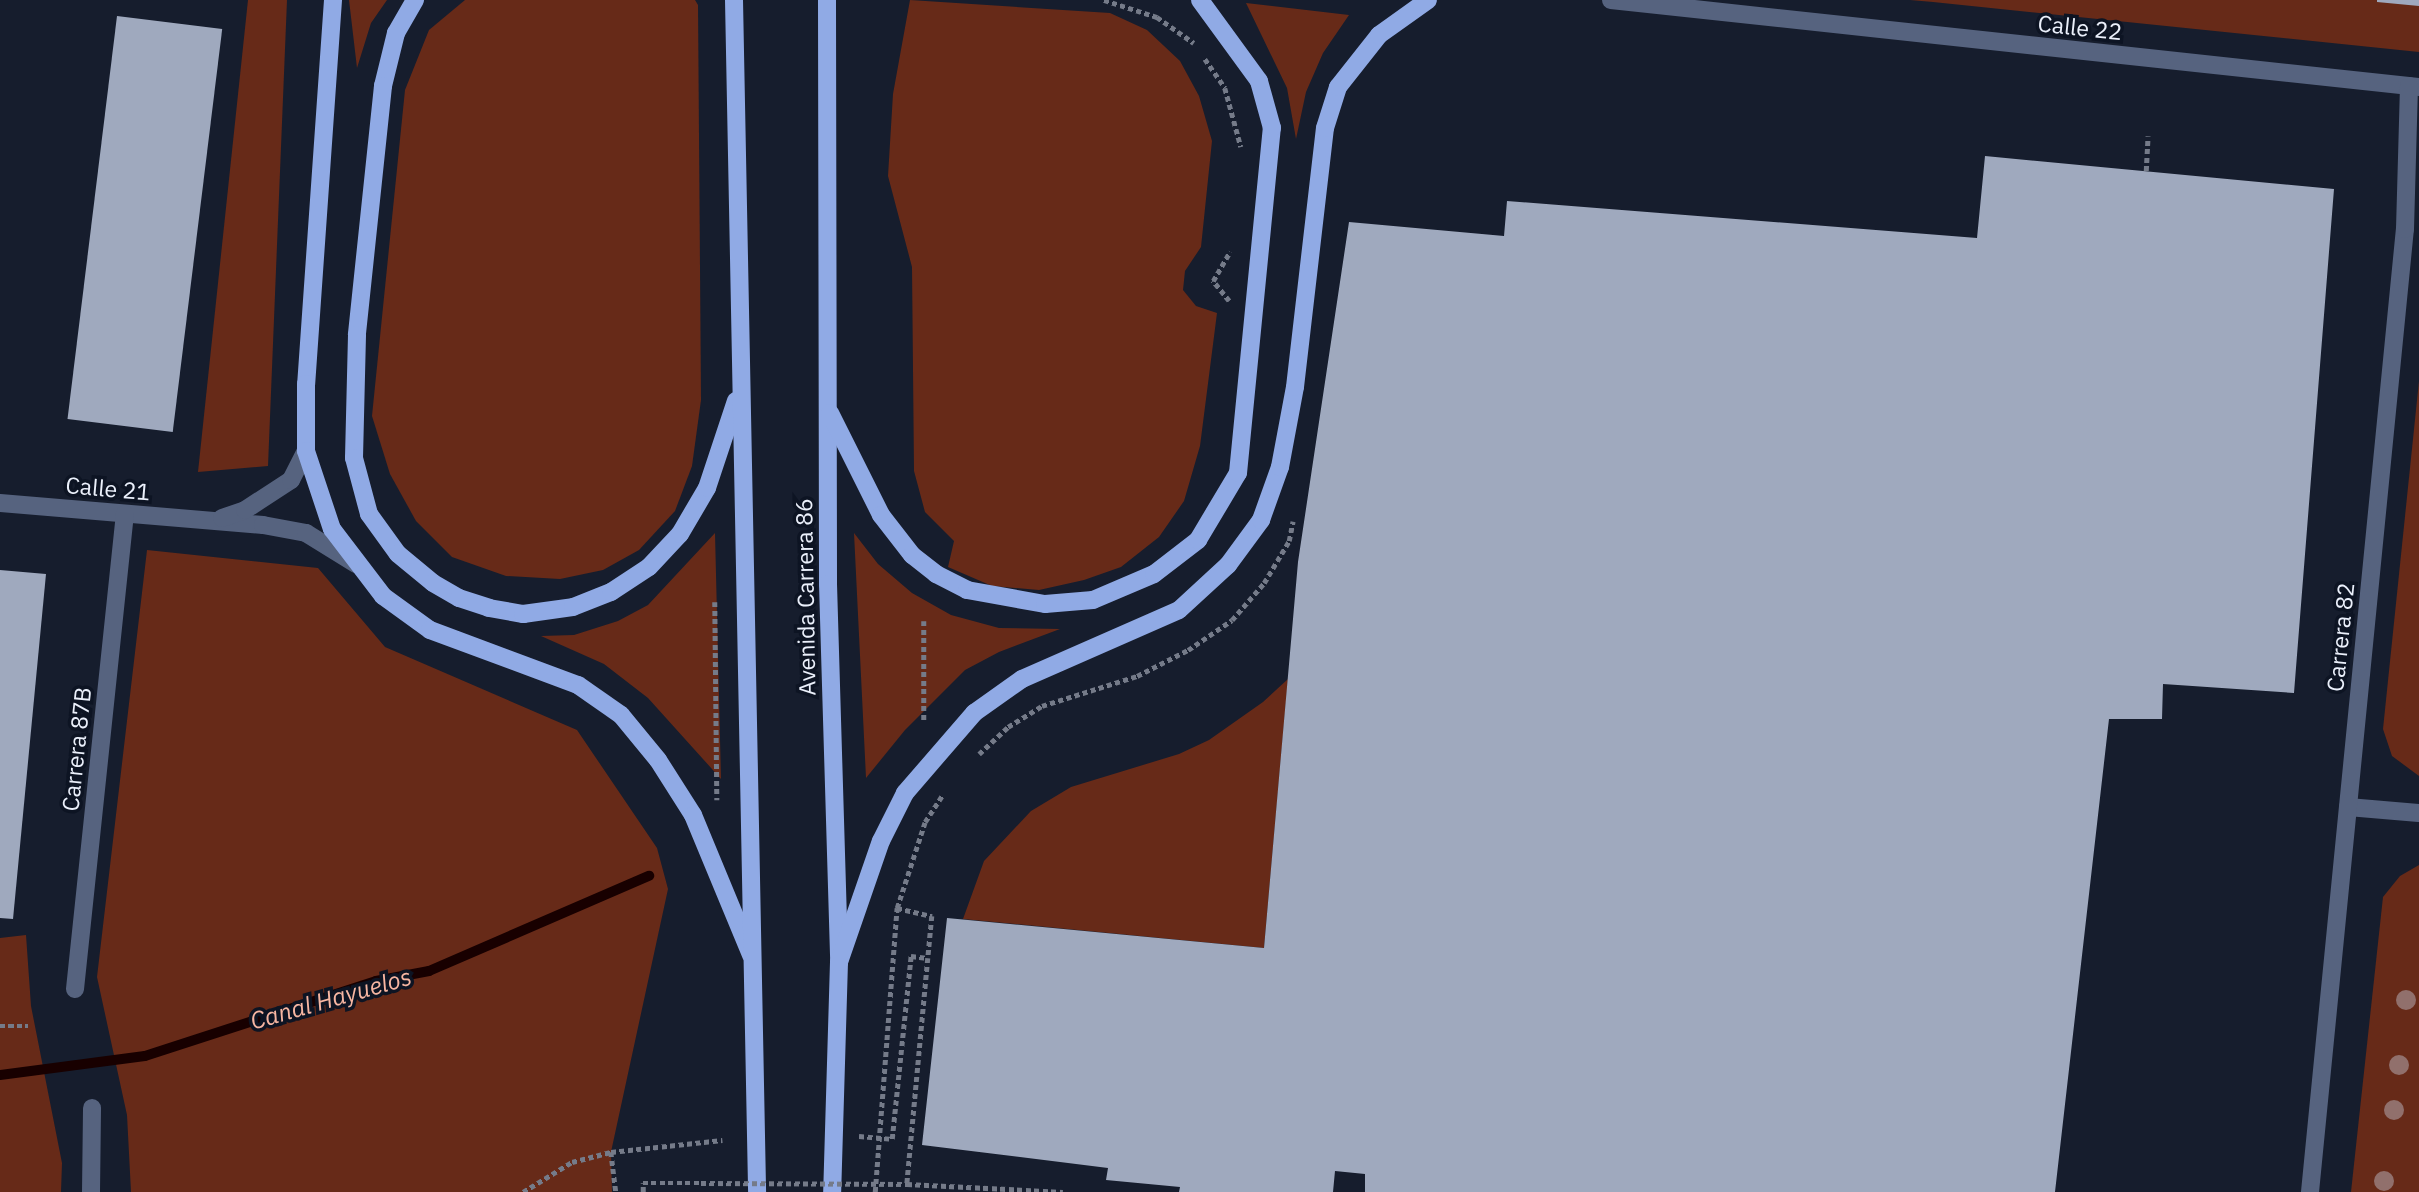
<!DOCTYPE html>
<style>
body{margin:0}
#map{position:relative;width:2419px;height:1192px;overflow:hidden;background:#161d2d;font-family:"IBM Plex Sans",sans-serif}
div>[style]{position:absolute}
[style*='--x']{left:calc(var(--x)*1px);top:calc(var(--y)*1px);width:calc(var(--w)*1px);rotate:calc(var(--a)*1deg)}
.green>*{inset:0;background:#672a18}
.stream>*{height:10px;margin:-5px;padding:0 5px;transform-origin:5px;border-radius:5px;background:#180000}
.building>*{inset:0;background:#9fa9be;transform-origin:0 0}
.path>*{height:4.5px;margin-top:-2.25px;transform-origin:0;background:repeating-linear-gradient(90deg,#757b89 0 5px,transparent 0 8.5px)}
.street>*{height:18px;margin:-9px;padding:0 9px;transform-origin:9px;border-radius:9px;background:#56637f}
.primary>*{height:18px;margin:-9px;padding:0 9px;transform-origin:9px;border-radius:9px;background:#90aae5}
.path-bridge>*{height:4.5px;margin-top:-2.25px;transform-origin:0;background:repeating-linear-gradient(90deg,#757b89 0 5px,transparent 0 8.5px)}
.trees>*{width:20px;height:20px;margin:-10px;border-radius:50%;background:#91706c}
span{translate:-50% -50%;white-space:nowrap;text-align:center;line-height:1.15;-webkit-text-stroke:7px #0d1423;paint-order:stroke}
.street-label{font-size:23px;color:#ebf0fb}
.water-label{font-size:24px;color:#f7b6a2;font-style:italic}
</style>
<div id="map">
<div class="green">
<div style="clip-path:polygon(248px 0,287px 0,268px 466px,198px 472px)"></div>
<div style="clip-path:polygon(349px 0,387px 0,371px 23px,357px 68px)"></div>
<div style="clip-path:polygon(465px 0,695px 0,698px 5px,701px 400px,692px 466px,675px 511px,639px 550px,603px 570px,560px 579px,506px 576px,452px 557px,416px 521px,390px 474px,372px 416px,405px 90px,429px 30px)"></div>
<div style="clip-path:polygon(910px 0,1110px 13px,1147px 30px,1180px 61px,1199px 96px,1212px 141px,1201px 247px,1185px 271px,1183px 290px,1196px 306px,1217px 313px,1200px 446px,1184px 501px,1159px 537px,1121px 567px,1084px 580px,1039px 590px,992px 586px,948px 567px,954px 541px,925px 512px,914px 471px,912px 267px,888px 176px,893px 94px)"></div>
<div style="clip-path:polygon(1910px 0,2419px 0,2419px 52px,1933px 2px)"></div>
<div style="clip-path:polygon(1246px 3px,1349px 15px,1323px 53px,1306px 92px,1296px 139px,1287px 88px)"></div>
<div style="clip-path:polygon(2419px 381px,2419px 776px,2392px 756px,2383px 729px)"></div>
<div style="clip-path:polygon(715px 533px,721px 779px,648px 698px,604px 664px,541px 636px,574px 635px,618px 621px,648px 605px)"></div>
<div style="clip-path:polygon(854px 533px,878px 564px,912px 593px,951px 615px,999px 628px,1060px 629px,999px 652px,965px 670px,905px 730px,866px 778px)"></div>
<div style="clip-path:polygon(147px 550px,318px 568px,385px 647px,577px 730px,657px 848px,668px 889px,611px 1152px,612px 1192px,131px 1192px,127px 1115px,97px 977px)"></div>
<div style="clip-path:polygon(1288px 679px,1264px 948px,963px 919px,984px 861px,1031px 811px,1071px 787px,1179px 754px,1209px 740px,1263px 702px)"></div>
<div style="clip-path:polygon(2419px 865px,2419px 1192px,2351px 1192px,2383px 897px,2400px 876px)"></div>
<div style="clip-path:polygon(26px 935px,31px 1006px,62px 1163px,61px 1192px,0 1192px,0 938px)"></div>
</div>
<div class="stream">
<div style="--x:0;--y:1075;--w:146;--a:-7.5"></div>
<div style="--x:145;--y:1056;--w:243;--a:-18"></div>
<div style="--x:376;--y:981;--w:54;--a:-10.7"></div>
<div style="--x:429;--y:971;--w:240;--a:-23.4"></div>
</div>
<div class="building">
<div style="clip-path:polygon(2377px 0,2419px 0,2419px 6px,2377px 2px)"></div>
<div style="left:117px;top:16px;width:106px;height:406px;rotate:7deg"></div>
<div style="clip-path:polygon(1985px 156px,2334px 189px,2294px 693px,2163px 684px,2162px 719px,2109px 719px,2055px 1192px,1365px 1192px,1365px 1174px,1335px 1171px,1333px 1192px,1179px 1192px,1180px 1187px,1106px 1180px,1108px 1168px,922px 1145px,947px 918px,1264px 948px,1298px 562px,1349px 222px,1504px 236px,1507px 201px,1977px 238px)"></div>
<div style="clip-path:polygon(0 570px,46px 574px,13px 919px,0 918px)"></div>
</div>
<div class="path">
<div style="--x:1104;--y:0;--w:56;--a:17.8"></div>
<div style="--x:1157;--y:17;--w:45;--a:35.1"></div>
<div style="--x:1205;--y:59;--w:35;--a:55"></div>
<div style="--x:1225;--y:88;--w:61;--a:74.8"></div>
<div style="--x:2146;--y:171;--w:35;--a:-87"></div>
<div style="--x:1229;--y:301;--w:26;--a:-129"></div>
<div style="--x:1213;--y:281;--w:34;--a:-60"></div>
<div style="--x:715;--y:602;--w:198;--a:89.4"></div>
<div style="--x:924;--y:621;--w:101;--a:90"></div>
<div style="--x:979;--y:754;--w:40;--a:-43"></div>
<div style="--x:1008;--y:727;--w:40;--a:-32"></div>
<div style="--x:1042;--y:706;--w:100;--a:-17.5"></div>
<div style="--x:1137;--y:676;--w:57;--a:-27"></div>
<div style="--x:1188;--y:650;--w:53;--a:-34.3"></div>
<div style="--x:1232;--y:620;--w:49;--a:-49.1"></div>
<div style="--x:1264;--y:583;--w:49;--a:-59.2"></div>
<div style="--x:1289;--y:541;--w:20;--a:-79"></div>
<div style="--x:897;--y:908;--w:36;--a:13"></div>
<div style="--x:932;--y:916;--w:42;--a:95.4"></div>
<div style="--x:0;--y:1026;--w:28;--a:0"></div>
<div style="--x:859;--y:1136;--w:33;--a:5"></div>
<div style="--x:892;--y:1139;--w:184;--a:-84.1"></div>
<div style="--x:911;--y:956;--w:17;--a:7"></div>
<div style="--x:928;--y:958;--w:227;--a:95.3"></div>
<div style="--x:611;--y:1152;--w:40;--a:82.9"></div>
<div style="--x:523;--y:1192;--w:57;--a:-31.5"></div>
<div style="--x:572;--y:1162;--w:40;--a:-14.4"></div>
<div style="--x:611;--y:1152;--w:112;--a:-6.2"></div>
<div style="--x:643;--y:1192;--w:9;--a:-90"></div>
<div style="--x:643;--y:1183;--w:58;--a:0"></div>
<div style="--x:875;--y:1192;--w:285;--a:-85.6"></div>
<div style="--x:897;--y:908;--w:90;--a:-72"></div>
<div style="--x:925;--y:822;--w:33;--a:-57"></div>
</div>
<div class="street">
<div style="--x:1611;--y:0;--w:813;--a:6.15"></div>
<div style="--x:0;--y:503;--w:264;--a:4.8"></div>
<div style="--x:263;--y:525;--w:44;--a:10.5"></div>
<div style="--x:306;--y:533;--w:59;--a:31.8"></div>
<div style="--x:222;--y:518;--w:24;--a:-19"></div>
<div style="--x:245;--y:510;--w:55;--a:-33.1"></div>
<div style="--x:291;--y:480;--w:33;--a:-63"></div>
<div style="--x:2348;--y:807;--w:71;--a:4.8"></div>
<div style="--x:75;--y:989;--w:477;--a:-84"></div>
<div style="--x:91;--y:1192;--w:84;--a:-89.3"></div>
<div style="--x:2310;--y:1192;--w:968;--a:-84.37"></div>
<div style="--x:2405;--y:229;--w:143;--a:-88.4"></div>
</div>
<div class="primary">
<div style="--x:333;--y:0;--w:385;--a:94"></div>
<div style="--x:306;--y:384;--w:67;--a:90"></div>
<div style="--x:306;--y:451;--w:82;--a:71.6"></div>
<div style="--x:332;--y:529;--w:84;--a:52.7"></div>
<div style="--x:383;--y:596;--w:58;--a:35.9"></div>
<div style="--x:430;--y:630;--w:158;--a:20.4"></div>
<div style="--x:578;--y:685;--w:52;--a:34.9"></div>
<div style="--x:621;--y:715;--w:58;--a:50.6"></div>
<div style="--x:658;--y:760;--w:65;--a:57.5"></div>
<div style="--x:693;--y:815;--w:152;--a:67.5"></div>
<div style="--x:415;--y:0;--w:38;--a:120"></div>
<div style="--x:396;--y:33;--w:55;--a:103.8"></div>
<div style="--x:383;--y:86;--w:250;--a:96"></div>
<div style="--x:357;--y:335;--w:123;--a:91.4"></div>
<div style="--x:354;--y:458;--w:58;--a:75"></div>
<div style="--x:369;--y:514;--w:49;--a:54.1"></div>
<div style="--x:398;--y:554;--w:45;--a:39.6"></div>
<div style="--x:433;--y:583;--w:30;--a:30"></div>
<div style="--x:459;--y:598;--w:32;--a:18"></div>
<div style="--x:489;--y:608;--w:35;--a:10"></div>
<div style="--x:523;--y:614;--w:50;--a:-8"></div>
<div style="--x:573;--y:607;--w:41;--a:-21.5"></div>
<div style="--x:611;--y:592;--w:45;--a:-33.3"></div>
<div style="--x:649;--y:567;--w:45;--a:-46.8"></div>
<div style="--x:680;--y:534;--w:53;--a:-59.6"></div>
<div style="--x:707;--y:488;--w:92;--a:-71.6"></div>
<div style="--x:734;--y:0;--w:1192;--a:88.89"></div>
<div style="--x:827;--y:0;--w:584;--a:89.9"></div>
<div style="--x:828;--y:584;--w:378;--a:88.3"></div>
<div style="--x:839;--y:962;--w:230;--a:91.7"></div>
<div style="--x:830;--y:413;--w:114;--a:63.4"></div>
<div style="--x:881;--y:515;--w:51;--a:52.2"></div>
<div style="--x:912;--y:555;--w:31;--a:38"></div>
<div style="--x:936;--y:574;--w:35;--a:27"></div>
<div style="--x:967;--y:590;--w:79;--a:10.2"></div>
<div style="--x:1045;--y:604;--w:48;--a:-4.8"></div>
<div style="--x:1093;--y:600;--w:66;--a:-23.1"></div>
<div style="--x:1154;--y:574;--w:56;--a:-37.7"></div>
<div style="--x:1198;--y:540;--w:78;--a:-59.2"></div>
<div style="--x:1238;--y:473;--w:347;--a:-84.4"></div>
<div style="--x:1272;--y:128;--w:49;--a:-105.5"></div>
<div style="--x:1259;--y:81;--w:100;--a:-126.1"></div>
<div style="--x:839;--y:962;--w:128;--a:-70.9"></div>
<div style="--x:881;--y:841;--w:54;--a:-63.4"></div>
<div style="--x:905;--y:793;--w:106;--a:-49.2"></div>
<div style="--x:974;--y:713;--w:59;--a:-35.3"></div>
<div style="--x:1022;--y:679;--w:171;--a:-23.7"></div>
<div style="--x:1179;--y:610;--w:67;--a:-42.6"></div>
<div style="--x:1228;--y:565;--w:56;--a:-53.7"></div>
<div style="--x:1261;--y:520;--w:56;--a:-70.3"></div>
<div style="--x:1280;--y:467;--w:81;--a:-79.4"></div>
<div style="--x:1295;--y:387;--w:261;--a:-83.4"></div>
<div style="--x:1325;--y:128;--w:43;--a:-72.4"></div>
<div style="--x:1338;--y:87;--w:66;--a:-51.7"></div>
<div style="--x:1379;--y:35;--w:60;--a:-35.5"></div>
</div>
<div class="path-bridge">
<div style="--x:701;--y:1183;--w:206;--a:0.3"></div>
<div style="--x:907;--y:1184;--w:156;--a:2.9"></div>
</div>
<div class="trees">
<div style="left:2406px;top:1000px"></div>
<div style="left:2399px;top:1065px"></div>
<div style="left:2394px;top:1110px"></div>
<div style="left:2384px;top:1181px"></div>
</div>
<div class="street-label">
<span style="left:2080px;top:27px;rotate:6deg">Calle 22</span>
<span style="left:108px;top:488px;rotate:5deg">Calle 21</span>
<span style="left:805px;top:597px;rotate:-91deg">Avenida Carrera 86</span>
<span style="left:2340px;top:637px;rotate:-84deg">Carrera 82</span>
<span style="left:76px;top:749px;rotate:-84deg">Carrera 87B</span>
</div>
<div class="water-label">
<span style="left:331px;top:999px;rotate:-16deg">Canal Hayuelos</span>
</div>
</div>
